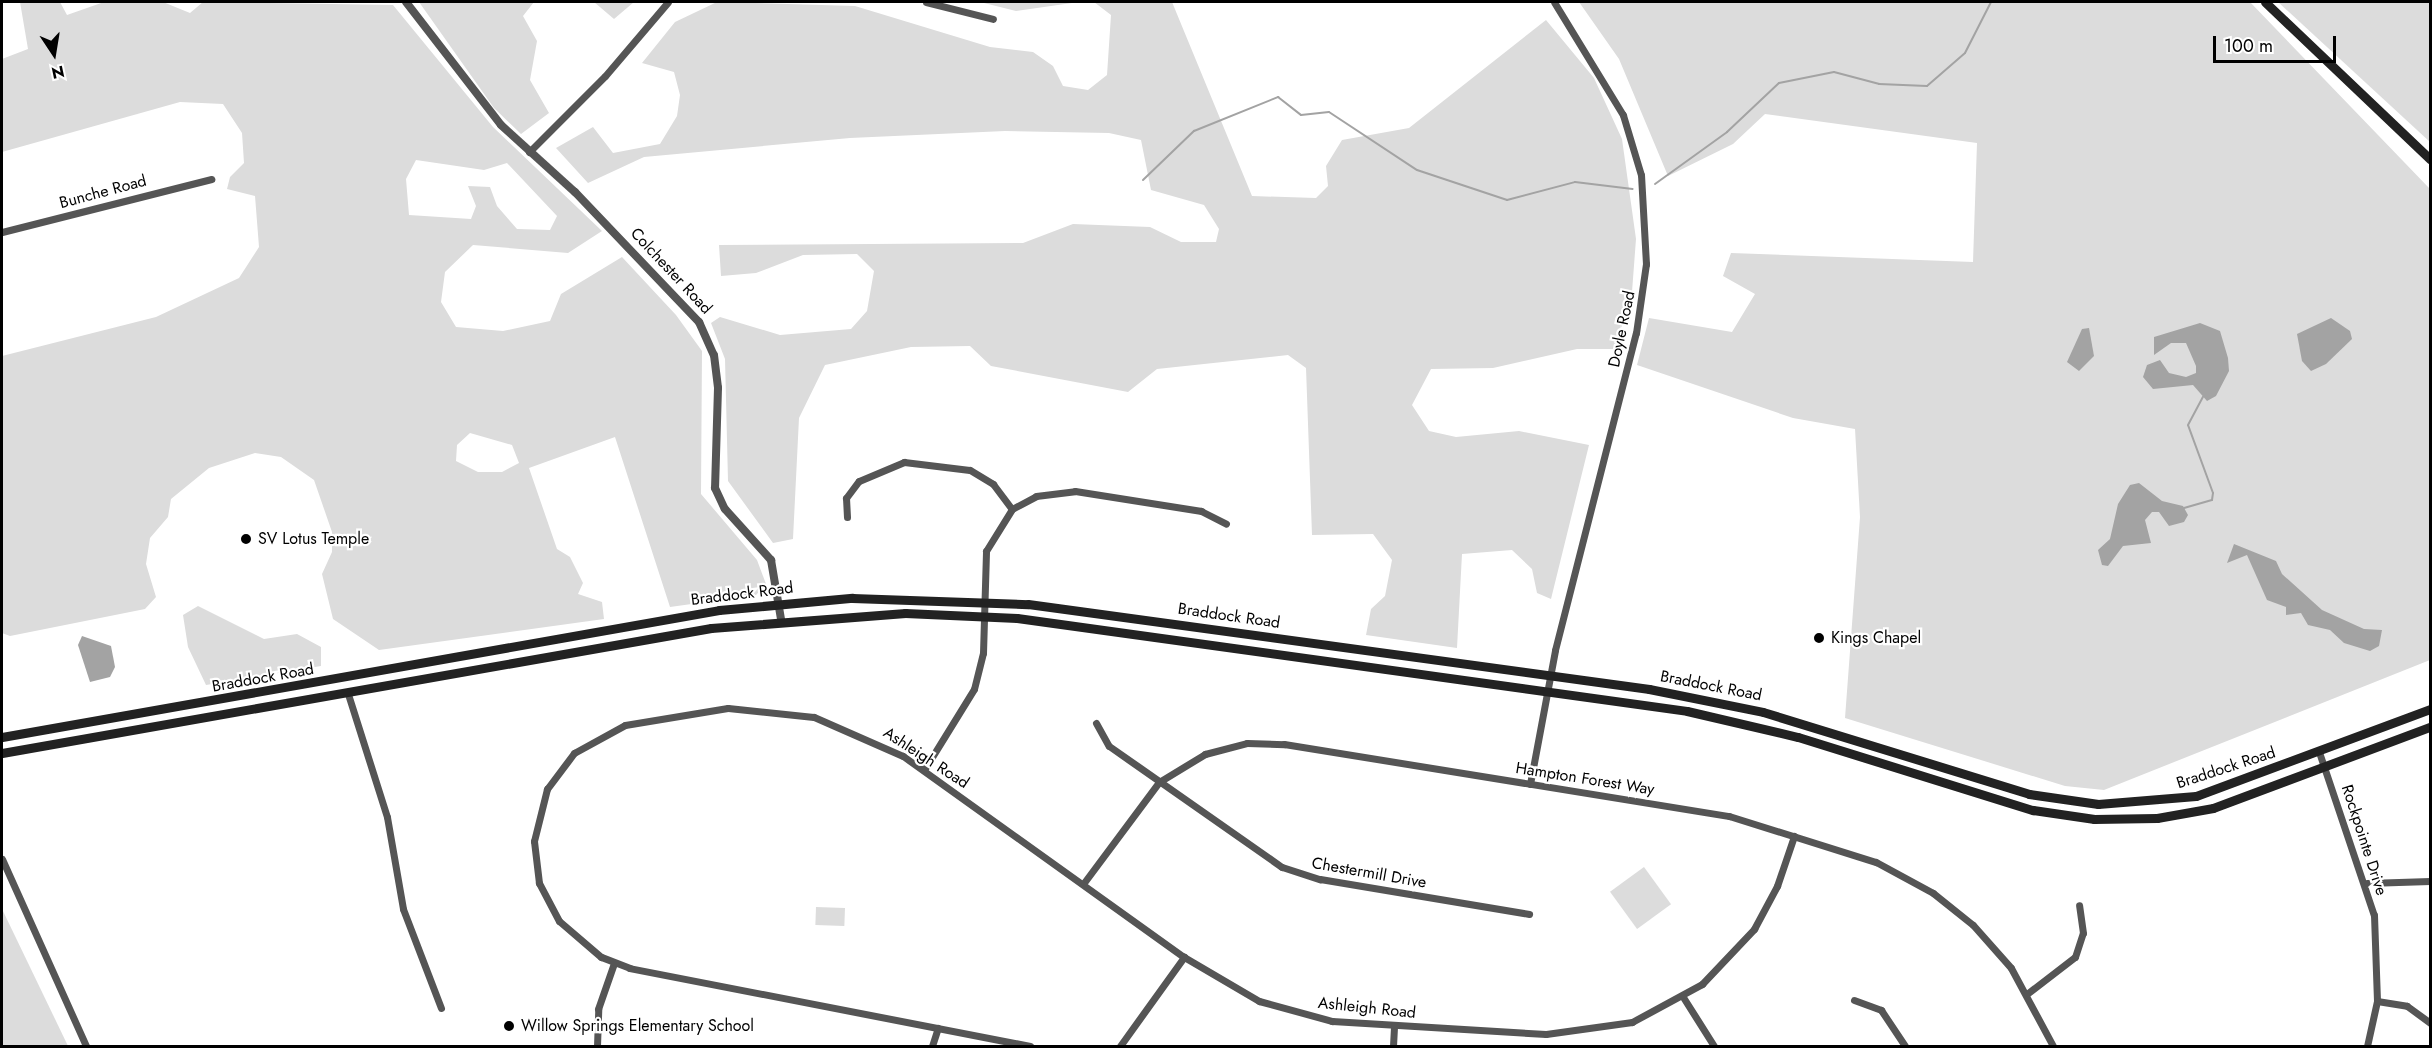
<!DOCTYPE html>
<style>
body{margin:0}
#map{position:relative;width:2432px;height:1048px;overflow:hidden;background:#fff;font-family:Jost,sans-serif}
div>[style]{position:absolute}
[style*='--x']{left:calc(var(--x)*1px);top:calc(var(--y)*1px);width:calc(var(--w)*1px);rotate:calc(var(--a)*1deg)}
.green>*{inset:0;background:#dcdcdc;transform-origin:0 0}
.water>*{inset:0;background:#a3a3a3}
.stream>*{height:2px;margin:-1px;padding:0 1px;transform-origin:1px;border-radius:1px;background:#a3a3a3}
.minor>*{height:7px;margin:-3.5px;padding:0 3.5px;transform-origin:3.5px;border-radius:3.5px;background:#555}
.tertiary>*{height:8px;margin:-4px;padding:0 4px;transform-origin:4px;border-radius:4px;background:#555}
.secondary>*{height:9px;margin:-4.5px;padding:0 4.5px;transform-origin:4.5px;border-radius:4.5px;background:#222}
.dots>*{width:16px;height:16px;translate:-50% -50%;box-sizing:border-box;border:3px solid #fff;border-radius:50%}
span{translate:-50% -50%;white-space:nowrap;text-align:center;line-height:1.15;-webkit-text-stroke:4.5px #fff;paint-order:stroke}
.street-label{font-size:16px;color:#000}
.poi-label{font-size:16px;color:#000}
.left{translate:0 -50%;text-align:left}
.frame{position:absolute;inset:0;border:3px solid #000;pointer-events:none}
.north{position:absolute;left:24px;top:24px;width:60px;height:60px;-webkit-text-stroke:4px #fff;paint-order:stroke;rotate:168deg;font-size:16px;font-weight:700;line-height:24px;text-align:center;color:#000}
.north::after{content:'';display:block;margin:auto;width:21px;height:27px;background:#000;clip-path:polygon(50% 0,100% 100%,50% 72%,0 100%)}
.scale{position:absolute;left:2213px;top:36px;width:123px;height:27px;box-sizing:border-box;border:3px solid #000;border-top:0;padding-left:8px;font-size:18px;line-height:21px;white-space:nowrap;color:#000;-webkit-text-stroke:4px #fff;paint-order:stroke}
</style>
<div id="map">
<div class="green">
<div style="clip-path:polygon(evenodd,20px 2px,60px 2px,67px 15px,104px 2px,163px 2px,190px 13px,203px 2px,393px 5px,493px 127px,602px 231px,568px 253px,473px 245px,445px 272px,441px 302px,456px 327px,503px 331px,550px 321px,561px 294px,622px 257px,676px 315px,702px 351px,701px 494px,757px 560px,766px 584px,756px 595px,670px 607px,615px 437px,529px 468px,557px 549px,570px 557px,583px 583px,578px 594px,602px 602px,604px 619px,379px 650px,333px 619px,322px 574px,332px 552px,332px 532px,314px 480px,281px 457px,255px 453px,209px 468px,171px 499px,168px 517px,150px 538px,146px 564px,156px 597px,145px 609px,10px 636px,2px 633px,2px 356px,156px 317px,239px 278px,259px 247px,255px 196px,227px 189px,230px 177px,244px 163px,242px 133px,223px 104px,180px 102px,2px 152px,2px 59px,28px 49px,20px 2px,416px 160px,484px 170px,507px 163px,557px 216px,550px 230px,517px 229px,497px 206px,490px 187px,468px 186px,476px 206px,471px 219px,409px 215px,406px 179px,416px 160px,20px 2px,470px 433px,512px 445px,519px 463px,502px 472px,478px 472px,456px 461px,457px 445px,470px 433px)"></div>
<div style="clip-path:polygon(419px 2px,534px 2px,523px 16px,537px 41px,530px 80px,549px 113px,521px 134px,494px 108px)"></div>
<div style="clip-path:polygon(594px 2px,634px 2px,614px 19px)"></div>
<div style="clip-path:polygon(717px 2px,855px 6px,990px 47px,1033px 52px,1053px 66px,1063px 86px,1088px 90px,1107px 75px,1111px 15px,1094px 2px,1172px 2px,1252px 196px,1316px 198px,1328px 186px,1326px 166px,1342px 140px,1409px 128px,1546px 20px,1594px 78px,1622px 139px,1636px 239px,1632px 292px,1615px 349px,1577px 349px,1493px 368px,1431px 369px,1412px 405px,1429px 431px,1456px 437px,1519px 431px,1589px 445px,1551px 599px,1537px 593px,1532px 569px,1512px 550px,1462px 554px,1457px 648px,1366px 635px,1371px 609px,1385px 596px,1392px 560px,1373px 534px,1312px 535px,1306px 368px,1288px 355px,1157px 369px,1128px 392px,991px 366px,970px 346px,911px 347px,825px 365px,799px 418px,793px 539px,773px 543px,728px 481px,725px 359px,711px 323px,720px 317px,780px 335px,851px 329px,867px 311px,874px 271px,857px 254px,803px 255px,756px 273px,721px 276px,719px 245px,1023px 243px,1073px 224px,1150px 227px,1181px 242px,1216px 242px,1219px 229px,1204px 205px,1151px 190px,1141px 140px,1109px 133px,1005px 131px,850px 138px,644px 157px,588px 183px,556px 148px,593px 127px,613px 153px,660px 144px,677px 116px,680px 95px,674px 72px,642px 63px,675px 22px)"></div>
<div style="clip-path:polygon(980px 2px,1079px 2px,1016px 11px)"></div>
<div style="clip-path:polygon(1579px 2px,2250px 2px,2430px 189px,2430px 660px,2104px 790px,2065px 786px,1845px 718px,1860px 517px,1855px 429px,1793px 418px,1637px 365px,1649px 318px,1732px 332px,1755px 294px,1723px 276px,1731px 253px,1973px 262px,1977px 143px,1765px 114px,1733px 144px,1668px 176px,1619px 59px)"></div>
<div style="clip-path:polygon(2278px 2px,2430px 2px,2430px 142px)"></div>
<div style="clip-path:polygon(198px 606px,264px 639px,297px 634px,321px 647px,321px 666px,206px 685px,188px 647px,183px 615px)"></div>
<div style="left:1644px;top:867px;width:46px;height:42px;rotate:54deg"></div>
<div style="left:816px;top:907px;width:29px;height:18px;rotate:2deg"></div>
<div style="clip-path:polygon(2px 909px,68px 1046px,2px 1046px)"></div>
</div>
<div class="water">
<div style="clip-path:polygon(2331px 318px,2350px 331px,2352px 339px,2326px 364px,2311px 371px,2302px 361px,2297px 334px)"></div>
<div style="clip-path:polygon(2200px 323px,2220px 331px,2228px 358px,2229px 371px,2216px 396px,2207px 401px,2193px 385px,2153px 389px,2143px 377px,2147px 365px,2160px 360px,2169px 373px,2186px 377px,2196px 373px,2196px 366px,2186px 343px,2171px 343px,2154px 355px,2154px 337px)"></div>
<div style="clip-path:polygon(2089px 328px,2094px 356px,2079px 371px,2067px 362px,2082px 329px)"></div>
<div style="clip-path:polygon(2139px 483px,2162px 501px,2183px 506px,2188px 515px,2184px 522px,2169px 526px,2159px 512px,2152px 512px,2145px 520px,2151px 543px,2123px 546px,2108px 566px,2102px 565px,2098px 550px,2110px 539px,2118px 504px,2130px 485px)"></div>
<div style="clip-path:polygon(2234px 544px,2276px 561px,2282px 574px,2322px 610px,2364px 629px,2382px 630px,2379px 646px,2370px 651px,2344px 643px,2330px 630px,2308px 625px,2301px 613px,2286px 615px,2286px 607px,2267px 600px,2247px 555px,2227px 563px)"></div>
<div style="clip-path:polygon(82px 636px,111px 646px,115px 667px,110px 677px,90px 682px,78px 645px)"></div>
</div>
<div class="stream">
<div style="--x:1143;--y:180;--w:71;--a:-43.9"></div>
<div style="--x:1194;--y:131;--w:91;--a:-22"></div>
<div style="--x:1278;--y:97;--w:29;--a:38"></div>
<div style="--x:1301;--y:115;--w:28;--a:-6"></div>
<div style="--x:1329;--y:112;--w:105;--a:33.4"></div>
<div style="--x:1417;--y:170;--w:95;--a:18.4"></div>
<div style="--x:1507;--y:200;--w:70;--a:-14.8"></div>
<div style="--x:1575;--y:182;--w:58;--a:6.9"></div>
<div style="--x:1655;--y:184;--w:89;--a:-35.8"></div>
<div style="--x:1727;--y:132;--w:71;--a:-43.3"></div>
<div style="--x:1779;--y:83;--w:56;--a:-11.3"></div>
<div style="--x:1834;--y:72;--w:47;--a:14.9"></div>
<div style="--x:1879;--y:84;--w:48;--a:2.4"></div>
<div style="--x:1927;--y:86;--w:50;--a:-41"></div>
<div style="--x:1965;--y:53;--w:57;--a:-63"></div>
<div style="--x:2184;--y:508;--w:29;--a:-16"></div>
<div style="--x:2212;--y:500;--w:7;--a:-82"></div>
<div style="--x:2213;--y:493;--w:72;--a:-110.2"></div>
<div style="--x:2188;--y:425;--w:32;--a:-62"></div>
</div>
<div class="minor">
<div style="--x:926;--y:2;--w:69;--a:14.2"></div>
<div style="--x:529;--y:152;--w:107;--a:-45"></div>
<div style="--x:605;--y:76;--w:97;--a:-49.6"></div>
<div style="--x:2;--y:232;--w:216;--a:-14.2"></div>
<div style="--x:847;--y:517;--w:19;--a:-93"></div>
<div style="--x:846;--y:498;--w:21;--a:-53"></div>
<div style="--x:859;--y:481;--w:49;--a:-22.9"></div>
<div style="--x:904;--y:462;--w:66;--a:6.9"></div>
<div style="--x:970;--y:470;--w:27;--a:31"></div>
<div style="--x:993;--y:484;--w:31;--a:53"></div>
<div style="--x:348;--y:694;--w:129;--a:72.4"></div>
<div style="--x:387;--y:817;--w:93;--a:80.1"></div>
<div style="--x:403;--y:909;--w:106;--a:69"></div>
<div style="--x:1096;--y:723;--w:26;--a:61"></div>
<div style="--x:1109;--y:746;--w:211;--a:35"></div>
<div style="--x:1282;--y:867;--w:40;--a:18"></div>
<div style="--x:1320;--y:879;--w:212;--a:9.5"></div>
<div style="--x:2319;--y:752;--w:172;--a:71.4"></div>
<div style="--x:2374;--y:915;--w:86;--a:88"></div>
<div style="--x:2377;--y:1001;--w:46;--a:102.5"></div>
<div style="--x:924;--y:770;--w:95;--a:-58.3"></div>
<div style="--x:974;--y:689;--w:37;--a:-76"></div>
<div style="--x:983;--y:653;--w:102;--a:-88.3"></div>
<div style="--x:986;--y:551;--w:49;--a:-58.2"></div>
<div style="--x:1012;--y:509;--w:27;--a:-28"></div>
<div style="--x:1036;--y:496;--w:39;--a:-7"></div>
<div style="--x:1075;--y:491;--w:128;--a:9"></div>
<div style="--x:1201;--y:511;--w:28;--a:27"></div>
<div style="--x:1530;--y:784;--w:136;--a:-79.4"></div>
<div style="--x:1555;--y:650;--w:327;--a:-75.7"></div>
<div style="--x:1636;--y:333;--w:70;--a:-81.8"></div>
<div style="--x:1646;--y:264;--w:89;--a:-93.2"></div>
<div style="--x:1641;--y:175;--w:63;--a:-106.7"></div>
<div style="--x:1623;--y:115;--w:132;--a:-121.4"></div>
<div style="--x:2;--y:859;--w:205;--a:65.8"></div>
<div style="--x:2367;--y:883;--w:63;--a:-1.8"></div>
<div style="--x:1083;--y:884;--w:127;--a:-53.3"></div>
<div style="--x:1159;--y:782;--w:54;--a:-31.3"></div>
<div style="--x:1205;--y:754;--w:43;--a:-14.7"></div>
<div style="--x:1247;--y:743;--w:37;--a:2"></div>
<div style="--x:1284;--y:744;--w:451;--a:9.2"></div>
<div style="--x:1729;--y:816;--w:154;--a:17.4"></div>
<div style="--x:1876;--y:862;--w:65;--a:28.5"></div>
<div style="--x:1933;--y:893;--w:51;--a:38.7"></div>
<div style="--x:1973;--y:925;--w:57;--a:48.5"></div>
<div style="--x:2011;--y:968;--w:89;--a:61.7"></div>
<div style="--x:2028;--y:993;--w:59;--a:-37.5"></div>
<div style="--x:2075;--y:957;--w:25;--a:-72"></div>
<div style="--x:2083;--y:933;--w:28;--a:-98"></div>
<div style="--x:1683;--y:997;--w:58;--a:57.7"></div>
<div style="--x:1854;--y:1000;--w:29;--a:20"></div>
<div style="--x:1881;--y:1010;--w:43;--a:56.3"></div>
<div style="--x:2377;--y:1001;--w:30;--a:9"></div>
<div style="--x:2407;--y:1006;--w:29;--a:36"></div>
<div style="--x:597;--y:1046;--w:37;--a:-88"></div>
<div style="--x:598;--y:1009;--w:49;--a:-70.8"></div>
<div style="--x:932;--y:1046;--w:19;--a:-72"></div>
<div style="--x:1030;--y:1046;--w:408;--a:-169"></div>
<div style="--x:630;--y:968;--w:31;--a:-159"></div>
<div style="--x:601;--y:957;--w:55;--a:-139.4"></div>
<div style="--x:559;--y:921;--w:43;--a:-117.8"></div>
<div style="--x:539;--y:883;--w:42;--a:-96.8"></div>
<div style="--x:534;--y:841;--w:54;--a:-76"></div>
<div style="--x:547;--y:789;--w:45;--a:-53.1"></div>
<div style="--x:574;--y:753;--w:58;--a:-28.8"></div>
<div style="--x:625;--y:725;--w:104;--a:-9.4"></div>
<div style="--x:728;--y:708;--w:86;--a:6"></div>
<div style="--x:814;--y:717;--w:97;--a:23.7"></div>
<div style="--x:903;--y:756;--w:345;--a:35.6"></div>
<div style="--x:1184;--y:957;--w:87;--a:30.4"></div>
<div style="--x:1259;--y:1001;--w:76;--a:15.3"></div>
<div style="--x:1332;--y:1021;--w:214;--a:3.5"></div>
<div style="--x:1546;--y:1034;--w:87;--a:-7.9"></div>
<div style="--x:1632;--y:1022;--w:80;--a:-28.5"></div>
<div style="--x:1702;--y:984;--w:76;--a:-46.6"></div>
<div style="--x:1754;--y:929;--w:49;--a:-61.9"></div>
<div style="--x:1777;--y:886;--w:53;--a:-71.2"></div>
<div style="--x:1120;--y:1046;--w:110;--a:-54.3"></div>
<div style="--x:1393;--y:1046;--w:20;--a:-87"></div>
</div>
<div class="tertiary">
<div style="--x:406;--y:2;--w:155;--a:52.3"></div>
<div style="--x:501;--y:125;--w:100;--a:42.2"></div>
<div style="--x:575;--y:192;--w:180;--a:46.4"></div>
<div style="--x:699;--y:322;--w:36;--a:66"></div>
<div style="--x:714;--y:355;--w:33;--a:83"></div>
<div style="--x:718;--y:388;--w:100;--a:91.7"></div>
<div style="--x:715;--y:488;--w:23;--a:65"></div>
<div style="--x:725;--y:509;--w:69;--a:48"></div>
<div style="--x:771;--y:560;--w:60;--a:80.4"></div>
</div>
<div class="secondary">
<div style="--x:2265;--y:2;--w:228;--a:43.6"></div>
<div style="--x:2;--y:737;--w:728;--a:-10.04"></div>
<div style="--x:719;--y:610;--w:134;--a:-5.2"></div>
<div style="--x:852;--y:598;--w:176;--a:2"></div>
<div style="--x:1028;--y:604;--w:627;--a:7.79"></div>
<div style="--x:1649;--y:689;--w:116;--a:11.4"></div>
<div style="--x:1763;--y:712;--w:278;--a:17.1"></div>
<div style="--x:2029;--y:794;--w:70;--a:8.2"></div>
<div style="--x:2098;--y:804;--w:98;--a:-4.7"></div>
<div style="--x:2196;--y:796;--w:250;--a:-20.4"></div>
<div style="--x:2;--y:753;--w:720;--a:-10"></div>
<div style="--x:711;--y:628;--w:195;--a:-4.4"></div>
<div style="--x:905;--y:613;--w:112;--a:2.6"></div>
<div style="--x:1017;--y:618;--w:676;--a:7.9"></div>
<div style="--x:1687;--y:711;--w:114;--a:13.2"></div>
<div style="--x:1798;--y:737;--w:246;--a:17.3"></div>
<div style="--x:2033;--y:810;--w:62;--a:8.4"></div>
<div style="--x:2094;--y:819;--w:63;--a:-0.9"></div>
<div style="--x:2157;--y:818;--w:57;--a:-10.1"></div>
<div style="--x:2213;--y:808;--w:232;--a:-20.5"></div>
</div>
<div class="dots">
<div style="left:246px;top:539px;background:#000"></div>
<div style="left:1819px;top:638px;background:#000"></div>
<div style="left:509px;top:1026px;background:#000"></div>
</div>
<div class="street-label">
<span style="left:103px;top:192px;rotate:-15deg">Bunche Road</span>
<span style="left:671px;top:271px;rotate:47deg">Colchester Road</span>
<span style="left:1622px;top:329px;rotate:-78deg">Doyle Road</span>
<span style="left:742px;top:594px;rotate:-7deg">Braddock Road</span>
<span style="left:1229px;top:616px;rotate:8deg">Braddock Road</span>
<span style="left:263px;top:678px;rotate:-10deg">Braddock Road</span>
<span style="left:1711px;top:686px;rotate:11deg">Braddock Road</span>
<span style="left:926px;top:758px;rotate:33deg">Ashleigh Road</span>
<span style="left:2226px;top:768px;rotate:-18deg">Braddock Road</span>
<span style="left:1585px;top:779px;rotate:9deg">Hampton Forest Way</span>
<span style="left:2364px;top:840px;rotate:72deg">Rockpointe Drive</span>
<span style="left:1369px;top:873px;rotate:10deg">Chestermill Drive</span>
<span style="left:1367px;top:1008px;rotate:6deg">Ashleigh Road</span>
</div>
<div class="poi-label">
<span class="left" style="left:258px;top:539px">SV Lotus Temple</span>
<span class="left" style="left:1831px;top:638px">Kings Chapel</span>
<span class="left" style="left:521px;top:1026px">Willow Springs Elementary School</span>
</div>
<div class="frame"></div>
<div class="north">N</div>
<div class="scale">100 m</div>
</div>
